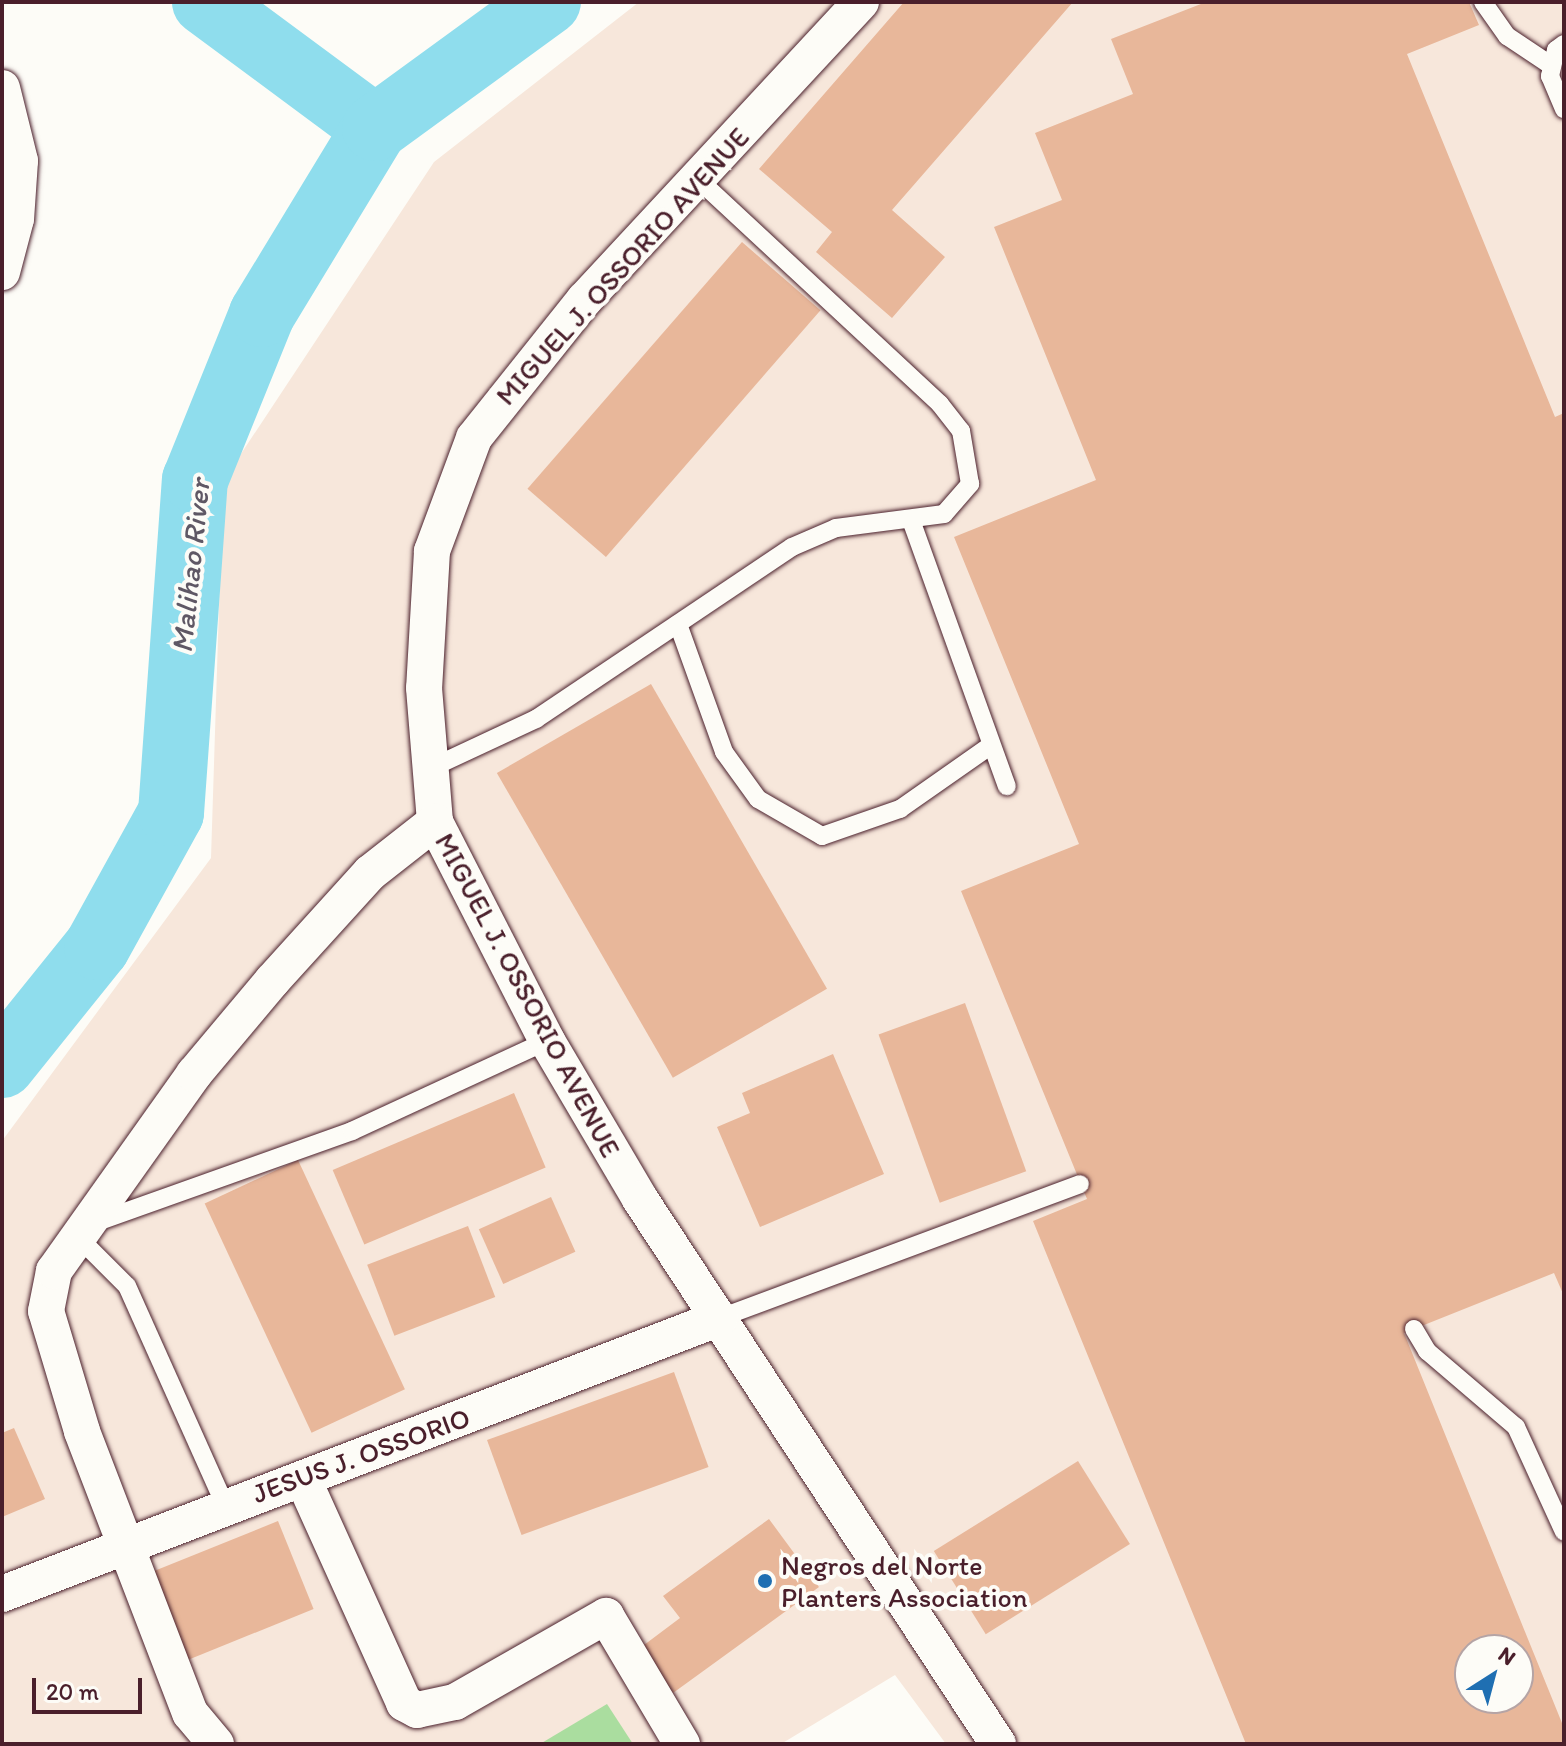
<!DOCTYPE html>
<style>
body{margin:0}
#map{position:relative;width:1566px;height:1746px;overflow:hidden;background:#fdfcf7;font-family:Itim,sans-serif}
div>[style]{position:absolute}
[style*='--x']{left:calc(var(--x)*1px);top:calc(var(--y)*1px);width:calc(var(--w)*1px);rotate:calc(var(--a)*1deg)}
.built>*{inset:0;background:#f7e7db}
.green>*{inset:0;background:#aadd9f}
.river>*{height:66px;margin:-33px;padding:0 33px;transform-origin:33px;border-radius:33px;background:#8fdded}
.building>*{inset:0;background:#e8b79a;transform-origin:0 0}
.roads{filter:drop-shadow(0 0 2px #4a1f2b) drop-shadow(0 0 2px #4a1f2b)}
.service>*{height:18px;margin:-9px;padding:0 9px;transform-origin:9px;border-radius:9px;background:#fdfcf7}
.minor>*{height:36px;margin:-18px;padding:0 18px;transform-origin:18px;border-radius:18px;background:#fdfcf7}
.dots>*{width:22px;height:22px;translate:-50% -50%;box-sizing:border-box;border:4px solid #fdfcf7;border-radius:50%}
span{translate:-50% -50%;white-space:nowrap;text-align:center;line-height:1.15;-webkit-text-stroke:8px #fdfcf7;paint-order:stroke}
.street-label{font-size:28px;color:#4a1f2b}
.poi-label{font-size:28px;color:#4a1f2b}
.left{translate:0 -50%;text-align:left}
.water-label{font-size:30px;color:#5f5865;font-style:italic}
.frame{position:absolute;inset:0;border:4px solid #4a1f2b;pointer-events:none}
.north{position:absolute;left:1454px;top:1634px;width:80px;height:80px;box-sizing:border-box;background:#fdfcf7;border:2px solid #b5a4a5;border-radius:50%;rotate:36deg;font-size:22px;font-weight:700;line-height:32px;text-align:center;color:#4a1f2b}
.north::after{content:'';display:block;margin:auto;width:28px;height:36px;background:#1f6fb2;clip-path:polygon(50% 0,100% 100%,50% 72%,0 100%)}
.scale{position:absolute;left:32px;top:1678px;width:110px;height:36px;box-sizing:border-box;border:4px solid #4a1f2b;border-top:0;padding-left:10px;font-size:24px;line-height:28px;white-space:nowrap;color:#4a1f2b;-webkit-text-stroke:6px #fdfcf7;paint-order:stroke}
</style>
<div id="map">
<div class="built">
<div style="clip-path:polygon(evenodd,639px 2px,1564px 2px,1564px 1744px,946px 1744px,895px 1675px,781px 1744px,2px 1744px,2px 1141px,211px 858px,223px 481px,434px 162px,639px 2px,1470px 1650px,1518px 1650px,1518px 1698px,1470px 1698px,1470px 1650px)"></div>
</div>
<div class="green">
<div style="clip-path:polygon(607px 1704px,633px 1744px,540px 1744px)"></div>
</div>
<div class="river">
<div style="--x:205;--y:2;--w:212;--a:36.5"></div>
<div style="--x:2;--y:1065;--w:151;--a:-51.2"></div>
<div style="--x:97;--y:947;--w:153;--a:-61.1"></div>
<div style="--x:171;--y:813;--w:334;--a:-85.9"></div>
<div style="--x:195;--y:480;--w:179;--a:-68"></div>
<div style="--x:262;--y:314;--w:218;--a:-58.7"></div>
<div style="--x:375;--y:128;--w:214;--a:-36.1"></div>
</div>
<div class="building">
<div style="clip-path:polygon(904px 2px,1073px 2px,892px 210px,945px 257px,892px 318px,816px 252px,832px 232px,759px 169px)"></div>
<div style="clip-path:polygon(evenodd,1206px 2px,1469px 2px,1479px 25px,1407px 54px,1555px 417px,1564px 413px,1564px 1296px,1554px 1273px,1404px 1333px,1564px 1728px,1564px 1744px,1246px 1744px,1033px 1221px,1087px 1199px,961px 891px,1079px 844px,954px 537px,1096px 480px,994px 227px,1062px 200px,1035px 133px,1133px 94px,1111px 39px,1206px 2px,1470px 1650px,1518px 1650px,1518px 1698px,1470px 1698px,1470px 1650px)"></div>
<div style="left:742px;top:242px;width:104px;height:327px;rotate:41deg"></div>
<div style="left:651px;top:684px;width:352px;height:178px;rotate:60deg"></div>
<div style="left:965px;top:1003px;width:179px;height:92px;rotate:70deg"></div>
<div style="clip-path:polygon(833px 1054px,884px 1174px,760px 1227px,717px 1127px,750px 1113px,742px 1093px)"></div>
<div style="left:514px;top:1093px;width:81px;height:197px;rotate:67deg"></div>
<div style="left:298px;top:1160px;width:253px;height:103px;rotate:65deg"></div>
<div style="left:551px;top:1197px;width:60px;height:79px;rotate:66deg"></div>
<div style="left:468px;top:1226px;width:76px;height:108px;rotate:69deg"></div>
<div style="left:674px;top:1372px;width:101px;height:199px;rotate:70deg"></div>
<div style="clip-path:polygon(14px 1428px,45px 1499px,2px 1517px,2px 1433px)"></div>
<div style="left:1078px;top:1461px;width:98px;height:170px;rotate:58deg"></div>
<div style="clip-path:polygon(769px 1519px,819px 1587px,673px 1693px,640px 1648px,680px 1618px,663px 1596px)"></div>
<div style="left:278px;top:1521px;width:95px;height:147px;rotate:68deg"></div>
</div>
<div class="roads">
<div class="service">
<div style="--x:1483;--y:2;--w:42;--a:54.8"></div>
<div style="--x:1507;--y:36;--w:54;--a:33.7"></div>
<div style="--x:1564;--y:44;--w:10;--a:143"></div>
<div style="--x:1556;--y:50;--w:27;--a:103"></div>
<div style="--x:1550;--y:76;--w:36;--a:67"></div>
<div style="--x:911;--y:520;--w:283;--a:70.2"></div>
<div style="--x:678;--y:624;--w:136;--a:70.2"></div>
<div style="--x:724;--y:752;--w:58;--a:54.1"></div>
<div style="--x:758;--y:799;--w:74;--a:30"></div>
<div style="--x:822;--y:836;--w:83;--a:-19.1"></div>
<div style="--x:900;--y:809;--w:110;--a:-35"></div>
<div style="--x:433;--y:767;--w:114;--a:-25"></div>
<div style="--x:536;--y:719;--w:308;--a:-33.9"></div>
<div style="--x:792;--y:547;--w:48;--a:-23.4"></div>
<div style="--x:836;--y:528;--w:109;--a:-7.4"></div>
<div style="--x:944;--y:514;--w:40;--a:-49"></div>
<div style="--x:970;--y:484;--w:54;--a:-99.6"></div>
<div style="--x:961;--y:431;--w:34;--a:-128"></div>
<div style="--x:940;--y:404;--w:330;--a:-137.1"></div>
<div style="--x:94;--y:1223;--w:274;--a:-19.6"></div>
<div style="--x:352;--y:1131;--w:215;--a:-24.8"></div>
<div style="--x:80;--y:1239;--w:66;--a:45"></div>
<div style="--x:127;--y:1286;--w:240;--a:65.9"></div>
<div style="--x:720;--y:1318;--w:384;--a:-20.4"></div>
<div style="--x:1414;--y:1329;--w:26;--a:59"></div>
<div style="--x:1427;--y:1351;--w:117;--a:40.5"></div>
<div style="--x:1516;--y:1427;--w:115;--a:65.4"></div>
</div>
<div class="minor">
<div style="--x:861;--y:2;--w:407;--a:132.9"></div>
<div style="--x:584;--y:300;--w:176;--a:128.6"></div>
<div style="--x:474;--y:438;--w:121;--a:110.4"></div>
<div style="--x:432;--y:551;--w:137;--a:93.3"></div>
<div style="--x:424;--y:688;--w:134;--a:85.3"></div>
<div style="--x:435;--y:822;--w:246;--a:62.9"></div>
<div style="--x:547;--y:1041;--w:183;--a:59.5"></div>
<div style="--x:640;--y:1199;--w:652;--a:56.7"></div>
<div style="--x:2;--y:88;--w:75;--a:76.1"></div>
<div style="--x:20;--y:161;--w:58;--a:93.9"></div>
<div style="--x:16;--y:219;--w:55;--a:104.8"></div>
<div style="--x:303;--y:1479;--w:246;--a:65.7"></div>
<div style="--x:404;--y:1703;--w:15;--a:28"></div>
<div style="--x:417;--y:1710;--w:39;--a:-12"></div>
<div style="--x:455;--y:1702;--w:174;--a:-29.7"></div>
<div style="--x:606;--y:1616;--w:149;--a:59.3"></div>
<div style="--x:2;--y:1594;--w:769;--a:-21.03"></div>
<div style="--x:216;--y:1744;--w:40;--a:-130"></div>
<div style="--x:190;--y:1713;--w:302;--a:-111"></div>
<div style="--x:82;--y:1431;--w:125;--a:-106.7"></div>
<div style="--x:46;--y:1311;--w:41;--a:-78.7"></div>
<div style="--x:54;--y:1271;--w:242;--a:-54.6"></div>
<div style="--x:194;--y:1074;--w:121;--a:-50"></div>
<div style="--x:272;--y:981;--w:146;--a:-47.8"></div>
<div style="--x:370;--y:873;--w:83;--a:-38.1"></div>
</div>
</div>
<div class="dots">
<div style="left:765px;top:1581px;background:#1f6fb2"></div>
</div>
<div class="street-label">
<span style="left:622px;top:266px;rotate:-48deg">MIGUEL J. OSSORIO AVENUE</span>
<span style="left:528px;top:995px;rotate:62deg">MIGUEL J. OSSORIO AVENUE</span>
<span style="left:361px;top:1455px;rotate:-20deg">JESUS J. OSSORIO</span>
</div>
<div class="poi-label">
<span class="left" style="left:781px;top:1581px">Negros del Norte<br>Planters Association</span>
</div>
<div class="water-label">
<span style="left:191px;top:566px;rotate:-84deg">Malihao River</span>
</div>
<div class="frame"></div>
<div class="north">N</div>
<div class="scale">20 m</div>
</div>
